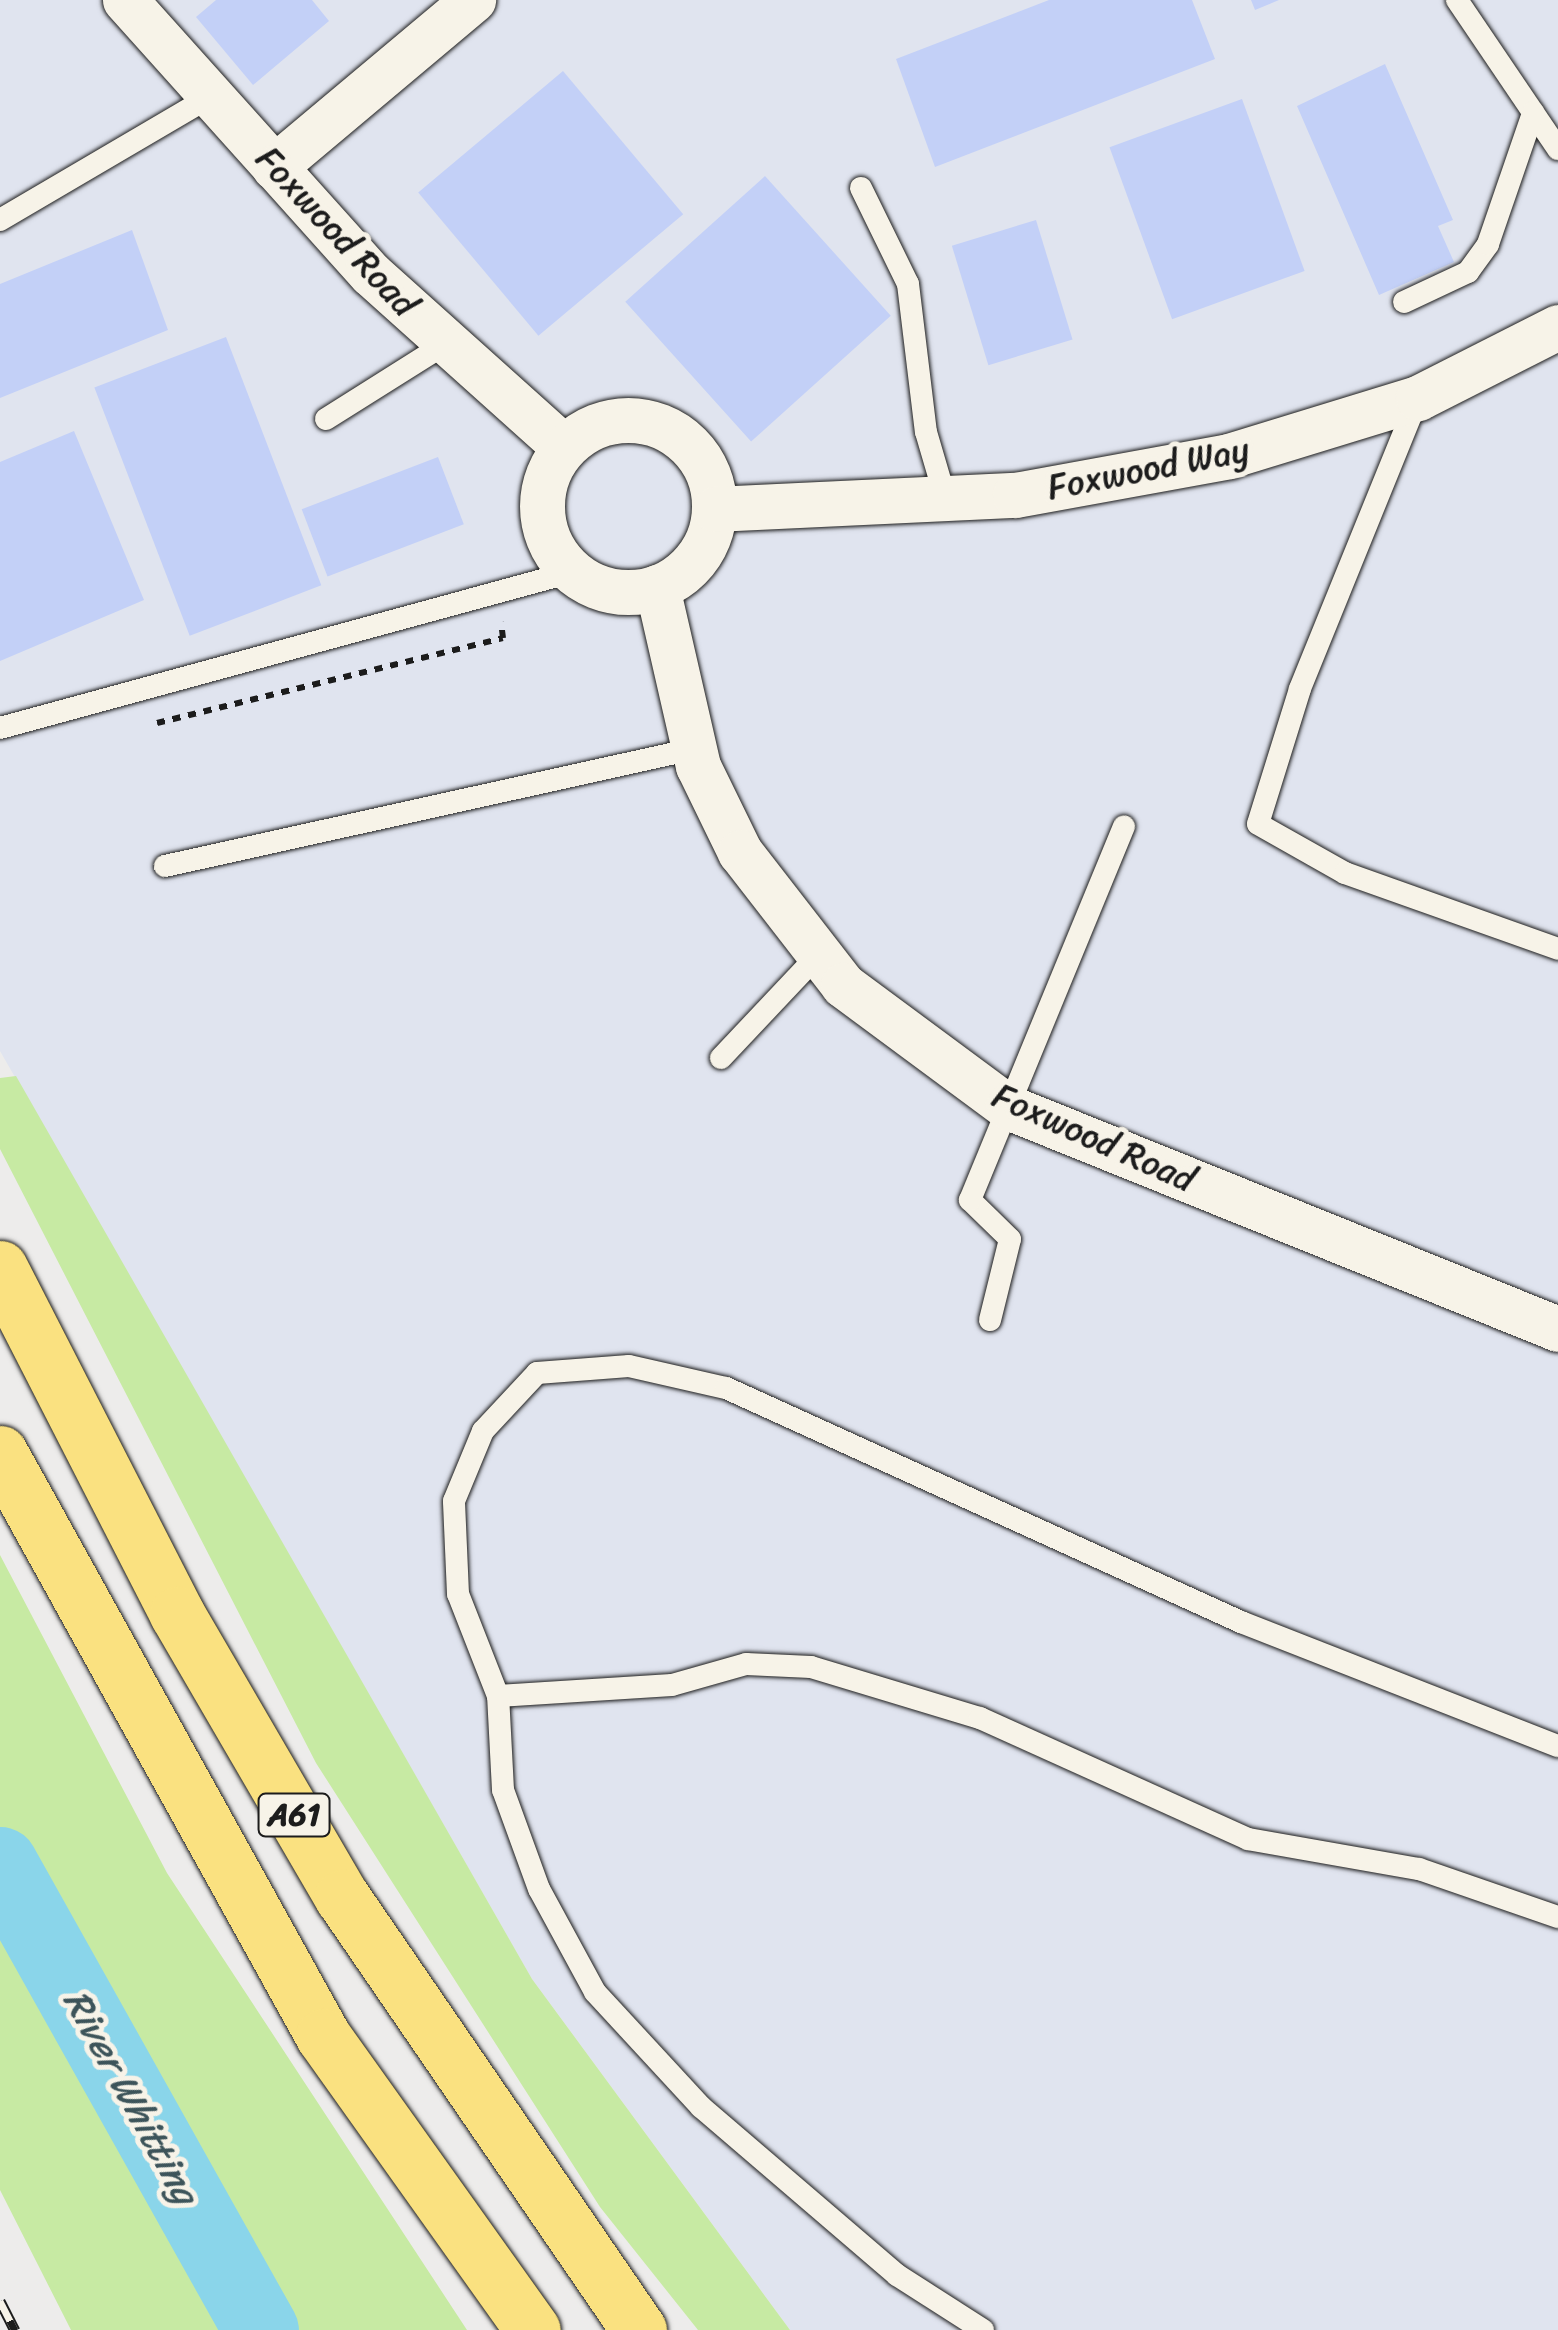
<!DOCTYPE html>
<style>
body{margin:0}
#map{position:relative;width:1558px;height:2330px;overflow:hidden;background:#edeceb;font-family:Sriracha,sans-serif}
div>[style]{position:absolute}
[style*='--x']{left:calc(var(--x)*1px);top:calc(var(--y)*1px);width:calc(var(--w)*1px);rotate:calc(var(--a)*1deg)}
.built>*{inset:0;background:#e0e4ef}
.green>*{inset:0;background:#c7eaa3}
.river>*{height:75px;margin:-37.5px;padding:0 37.5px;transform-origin:37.5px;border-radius:37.5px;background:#8ad5ea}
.building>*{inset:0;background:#c3d0f7;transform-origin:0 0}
.path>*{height:6px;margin-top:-3px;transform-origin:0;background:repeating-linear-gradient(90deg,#1c1c1c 0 8px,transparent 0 16px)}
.roads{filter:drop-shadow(0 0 2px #1c1c1c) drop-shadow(0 0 2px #1c1c1c)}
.lane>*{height:22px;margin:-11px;padding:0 11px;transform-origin:11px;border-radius:11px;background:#f7f3e8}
.street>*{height:45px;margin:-22.5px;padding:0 22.5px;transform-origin:22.5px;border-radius:22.5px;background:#f7f3e8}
.street>.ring{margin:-22.5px;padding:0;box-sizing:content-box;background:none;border:45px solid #f7f3e8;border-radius:50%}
.highway>*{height:55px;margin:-27.5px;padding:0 27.5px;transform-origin:27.5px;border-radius:27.5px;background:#fae180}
.rail>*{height:11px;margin-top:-5.5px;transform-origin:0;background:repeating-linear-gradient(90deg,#f7f3e8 0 22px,#1c1c1c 0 44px);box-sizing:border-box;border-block:2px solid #1c1c1c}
span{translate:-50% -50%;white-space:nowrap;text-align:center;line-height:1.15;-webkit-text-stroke:10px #f7f3e8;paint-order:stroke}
.shield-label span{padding:2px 8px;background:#f7f3e8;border:2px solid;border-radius:8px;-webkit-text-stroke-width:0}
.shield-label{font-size:32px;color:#1c1c1c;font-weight:700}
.street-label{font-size:35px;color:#1c1c1c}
.water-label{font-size:38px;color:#3d545a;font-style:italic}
</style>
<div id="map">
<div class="built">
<div style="clip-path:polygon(0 0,1558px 0,1558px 2330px,790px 2330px,532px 1979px,0 1051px)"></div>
</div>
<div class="green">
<div style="clip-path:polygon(16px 1076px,532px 1979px,790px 2330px,698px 2330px,600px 2207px,316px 1763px,0 1149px,0 1078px)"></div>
<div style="clip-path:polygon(0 1555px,167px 1873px,467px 2330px,71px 2330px,0 2190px)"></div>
</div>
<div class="river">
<div style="--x:0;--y:1864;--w:534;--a:60.75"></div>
</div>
<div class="building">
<div style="clip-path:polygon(216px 0,312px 0,329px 21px,253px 85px,196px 17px)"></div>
<div style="clip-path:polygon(1049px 0,1192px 0,1215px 59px,935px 167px,896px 59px)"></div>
<div style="clip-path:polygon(1251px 0,1279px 0,1255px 10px)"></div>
<div style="clip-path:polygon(1385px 64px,1453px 220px,1438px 226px,1454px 262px,1379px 295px,1297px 106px)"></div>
<div style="left:563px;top:71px;width:187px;height:189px;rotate:50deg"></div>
<div style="left:1242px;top:99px;width:183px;height:141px;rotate:70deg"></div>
<div style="left:765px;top:176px;width:188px;height:188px;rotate:48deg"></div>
<div style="left:1036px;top:220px;width:125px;height:88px;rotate:73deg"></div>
<div style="clip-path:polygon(132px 230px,168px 330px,0 398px,0 284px)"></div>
<div style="left:226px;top:337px;width:266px;height:141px;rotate:69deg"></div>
<div style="clip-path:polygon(74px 431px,144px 600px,0 661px,0 462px)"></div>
<div style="left:438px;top:457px;width:72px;height:146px;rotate:69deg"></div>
</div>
<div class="path">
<div style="--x:157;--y:723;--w:356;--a:-13.8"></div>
<div style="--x:503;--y:638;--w:16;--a:-97"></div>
</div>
<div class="roads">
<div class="lane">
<div style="--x:1457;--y:0;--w:180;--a:55.9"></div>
<div style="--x:861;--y:188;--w:107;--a:63.9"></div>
<div style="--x:908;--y:284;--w:149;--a:83.1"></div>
<div style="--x:926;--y:432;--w:68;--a:73.7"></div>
<div style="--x:0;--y:220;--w:245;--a:-30.4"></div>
<div style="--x:1404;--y:302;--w:71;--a:-25.1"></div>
<div style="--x:1468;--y:272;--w:34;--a:-54"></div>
<div style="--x:1488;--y:244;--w:139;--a:-71"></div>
<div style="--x:1418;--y:398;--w:314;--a:112.1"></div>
<div style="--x:1300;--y:689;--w:141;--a:107.3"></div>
<div style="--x:1258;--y:824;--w:100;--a:29.4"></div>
<div style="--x:1345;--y:873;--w:226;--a:19.6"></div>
<div style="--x:326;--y:419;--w:141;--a:-32.2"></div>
<div style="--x:0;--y:728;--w:593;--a:-15.26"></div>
<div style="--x:165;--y:866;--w:541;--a:-12.49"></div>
<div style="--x:721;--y:1058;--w:143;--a:-46.7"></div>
<div style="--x:990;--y:1320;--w:83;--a:-76.1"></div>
<div style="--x:1010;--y:1239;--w:56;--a:-135.7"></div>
<div style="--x:970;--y:1200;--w:404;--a:-67.6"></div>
<div style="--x:498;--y:1696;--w:174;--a:-3.6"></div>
<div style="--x:672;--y:1685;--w:77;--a:-15.8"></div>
<div style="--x:746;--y:1664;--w:65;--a:2.6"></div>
<div style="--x:811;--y:1667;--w:177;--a:16.8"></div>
<div style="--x:980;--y:1718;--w:294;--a:24.3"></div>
<div style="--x:1248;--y:1839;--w:174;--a:10"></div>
<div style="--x:1419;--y:1869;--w:147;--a:19.1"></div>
<div style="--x:983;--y:2330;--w:102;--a:-147.4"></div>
<div style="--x:897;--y:2275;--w:258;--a:-139.4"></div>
<div style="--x:701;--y:2107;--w:156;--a:-132.7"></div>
<div style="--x:595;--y:1992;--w:117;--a:-118.5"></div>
<div style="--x:539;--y:1889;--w:105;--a:-110"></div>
<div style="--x:503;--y:1790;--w:94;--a:-93"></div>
<div style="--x:498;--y:1696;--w:110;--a:-111.4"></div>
<div style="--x:458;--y:1594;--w:93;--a:-92.5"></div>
<div style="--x:454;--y:1501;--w:76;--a:-67.5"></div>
<div style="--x:483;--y:1431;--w:79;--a:-47"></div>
<div style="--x:537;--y:1373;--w:92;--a:-4.4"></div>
<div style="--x:629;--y:1366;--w:99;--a:12.8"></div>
<div style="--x:726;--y:1388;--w:566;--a:24.44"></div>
<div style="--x:1241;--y:1622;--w:340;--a:21.4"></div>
</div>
<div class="street">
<div style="--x:125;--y:0;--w:368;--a:48.1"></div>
<div style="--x:371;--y:274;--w:259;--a:41.9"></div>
<div style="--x:274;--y:167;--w:260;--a:-40"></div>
<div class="ring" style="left:542px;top:420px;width:127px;height:127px"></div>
<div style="--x:715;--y:509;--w:300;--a:-2.7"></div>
<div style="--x:1015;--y:495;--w:218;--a:-10.3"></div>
<div style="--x:1229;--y:456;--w:198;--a:-17.1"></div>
<div style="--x:1418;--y:398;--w:157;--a:-26.9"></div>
<div style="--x:657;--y:587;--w:184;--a:77.1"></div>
<div style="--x:698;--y:766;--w:96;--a:64"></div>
<div style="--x:740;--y:852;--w:168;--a:52.2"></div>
<div style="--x:843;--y:985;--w:205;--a:36.5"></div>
<div style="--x:1008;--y:1107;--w:593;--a:21.98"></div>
</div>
<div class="highway">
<div style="--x:0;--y:1268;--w:389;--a:62.9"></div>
<div style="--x:177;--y:1614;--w:328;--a:59.8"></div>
<div style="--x:342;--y:1897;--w:525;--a:55.55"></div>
<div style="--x:0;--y:1453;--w:666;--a:61.01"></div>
<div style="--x:323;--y:2036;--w:361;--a:54.5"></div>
</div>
</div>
<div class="rail">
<div style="--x:0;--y:2301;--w:33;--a:63"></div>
</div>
<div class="shield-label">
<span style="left:294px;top:1815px">A61</span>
</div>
<div class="street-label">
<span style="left:337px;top:231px;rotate:47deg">Foxwood Road</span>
<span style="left:1148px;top:468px;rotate:-11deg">Foxwood Way</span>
<span style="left:1094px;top:1137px;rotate:24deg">Foxwood Road</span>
</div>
<div class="water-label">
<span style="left:131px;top:2097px;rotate:61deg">River Whitting</span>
</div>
</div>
